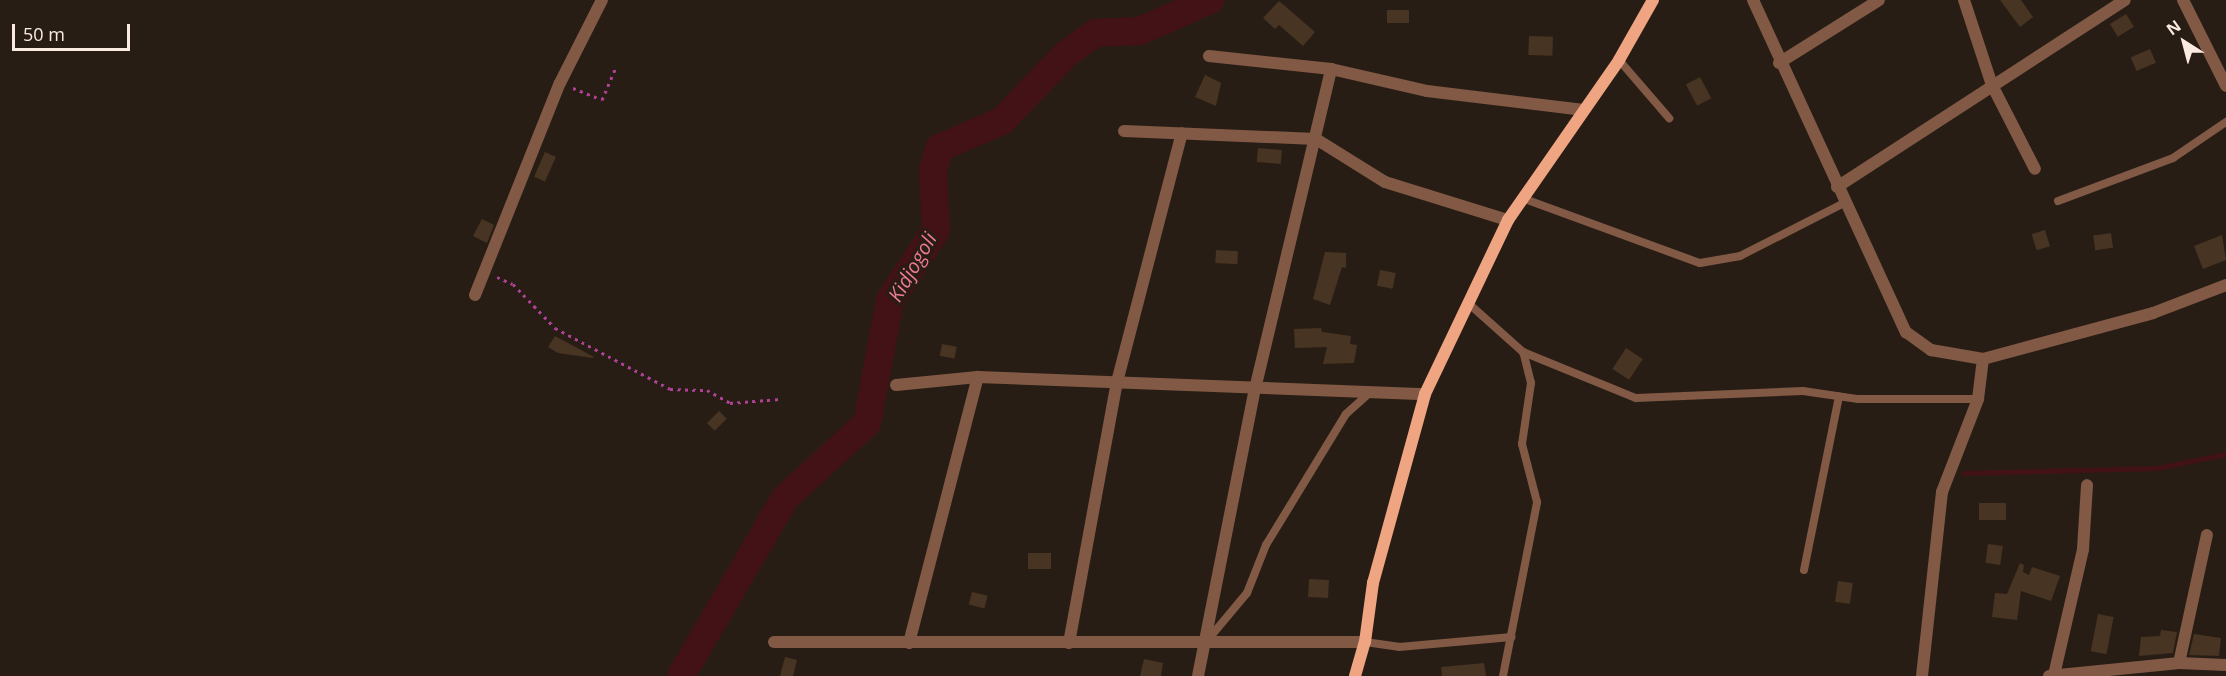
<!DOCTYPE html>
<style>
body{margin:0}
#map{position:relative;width:2226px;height:676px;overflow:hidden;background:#281d14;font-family:"Open Sans",sans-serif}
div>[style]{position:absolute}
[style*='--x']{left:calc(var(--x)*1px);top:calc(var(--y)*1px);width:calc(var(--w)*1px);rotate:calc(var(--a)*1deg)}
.stream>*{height:4.5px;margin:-2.25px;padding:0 2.25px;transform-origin:2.25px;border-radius:2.25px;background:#431216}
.river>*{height:28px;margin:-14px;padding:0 14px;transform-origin:14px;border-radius:14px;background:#431216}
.building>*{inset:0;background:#473422;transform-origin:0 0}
.path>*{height:3px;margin-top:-1.5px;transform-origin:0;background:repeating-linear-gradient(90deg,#ad4195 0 3px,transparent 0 7.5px)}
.lane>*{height:8px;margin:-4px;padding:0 4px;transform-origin:4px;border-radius:4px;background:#815945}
.street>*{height:12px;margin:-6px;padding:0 6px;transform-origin:6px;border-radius:6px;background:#815945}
.secondary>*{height:12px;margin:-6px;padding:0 6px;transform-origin:6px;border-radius:6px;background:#efa482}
span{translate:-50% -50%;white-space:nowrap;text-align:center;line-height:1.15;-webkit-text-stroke:6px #281d14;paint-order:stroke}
.water-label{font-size:20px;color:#ee7a97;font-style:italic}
.north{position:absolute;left:2154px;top:12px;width:60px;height:60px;-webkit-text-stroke:4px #281d14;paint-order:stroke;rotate:324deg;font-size:16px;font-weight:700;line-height:24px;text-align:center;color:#fbeadf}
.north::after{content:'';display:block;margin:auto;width:21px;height:27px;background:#fbeadf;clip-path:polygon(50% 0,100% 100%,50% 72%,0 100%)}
.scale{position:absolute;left:12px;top:24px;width:118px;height:27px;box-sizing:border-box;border:3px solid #fbeadf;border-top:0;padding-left:8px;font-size:18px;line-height:21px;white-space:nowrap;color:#fbeadf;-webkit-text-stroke:4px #281d14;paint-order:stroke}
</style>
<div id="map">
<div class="stream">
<div style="--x:1964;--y:473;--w:193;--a:-1.5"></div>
<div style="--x:2157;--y:468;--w:70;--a:-11.5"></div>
</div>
<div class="river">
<div style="--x:681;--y:676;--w:206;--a:-59.7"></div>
<div style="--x:785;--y:498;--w:111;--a:-42.4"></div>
<div style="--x:867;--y:423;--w:125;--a:-79.4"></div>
<div style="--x:890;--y:300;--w:84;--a:-56.7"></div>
<div style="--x:936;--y:230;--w:59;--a:-92.9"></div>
<div style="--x:933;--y:171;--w:24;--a:-75"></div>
<div style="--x:939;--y:148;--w:69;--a:-23.2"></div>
<div style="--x:1002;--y:121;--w:91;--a:-46.3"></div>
<div style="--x:1065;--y:55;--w:37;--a:-36"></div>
<div style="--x:1095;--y:33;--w:45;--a:-2.5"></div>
<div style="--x:1140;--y:31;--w:77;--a:-23.9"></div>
</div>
<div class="building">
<div style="clip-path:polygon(2000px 0,2021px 0,2033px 17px,2020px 27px)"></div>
<div style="clip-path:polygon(1279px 1px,1315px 32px,1303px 46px,1279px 25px,1275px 29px,1263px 18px)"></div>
<div style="left:1387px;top:10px;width:22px;height:13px"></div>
<div style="left:2126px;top:14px;width:15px;height:19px;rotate:58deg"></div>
<div style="left:1529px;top:36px;width:24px;height:19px;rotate:2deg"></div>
<div style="left:2150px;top:49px;width:15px;height:21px;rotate:67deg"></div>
<div style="clip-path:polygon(1205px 75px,1221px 83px,1216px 106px,1195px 97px)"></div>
<div style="left:1700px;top:77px;width:24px;height:16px;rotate:62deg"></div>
<div style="left:1258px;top:148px;width:24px;height:14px;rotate:5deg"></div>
<div style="left:545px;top:152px;width:12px;height:27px;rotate:24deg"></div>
<div style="clip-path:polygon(482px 219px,494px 225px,487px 243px,473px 236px)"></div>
<div style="left:2045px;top:230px;width:17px;height:14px;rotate:73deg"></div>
<div style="left:2111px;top:233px;width:15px;height:18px;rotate:82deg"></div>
<div style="clip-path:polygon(2222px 235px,2226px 260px,2203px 269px,2194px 246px)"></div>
<div style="left:1216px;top:250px;width:22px;height:13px;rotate:3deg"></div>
<div style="clip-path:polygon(1325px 252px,1346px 253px,1346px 268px,1342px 267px,1330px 305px,1313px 299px)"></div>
<div style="left:1380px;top:270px;width:16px;height:16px;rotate:11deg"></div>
<div style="clip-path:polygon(1321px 328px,1322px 332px,1351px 336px,1350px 344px,1357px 345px,1354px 363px,1323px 364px,1327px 347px,1295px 348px,1294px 329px)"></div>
<div style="clip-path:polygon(555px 336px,594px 357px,593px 358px,558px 353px,548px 347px)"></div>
<div style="left:942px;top:344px;width:15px;height:12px;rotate:11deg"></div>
<div style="left:1626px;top:348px;width:20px;height:25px;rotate:33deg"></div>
<div style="left:719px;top:411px;width:11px;height:17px;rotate:45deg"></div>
<div style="left:2006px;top:503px;width:17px;height:27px;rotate:90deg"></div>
<div style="left:1988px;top:544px;width:15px;height:19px;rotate:8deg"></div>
<div style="left:1028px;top:553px;width:23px;height:16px"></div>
<div style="clip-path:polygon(2020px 563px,2024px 565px,2023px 572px,2029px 575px,2032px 567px,2060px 576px,2051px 601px,2021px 591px,2017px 620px,1992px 617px,1995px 593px,2007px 594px)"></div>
<div style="left:1309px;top:579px;width:20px;height:18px;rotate:3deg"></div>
<div style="left:1838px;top:581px;width:15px;height:21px;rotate:8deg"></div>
<div style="left:972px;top:592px;width:16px;height:13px;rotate:14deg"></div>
<div style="left:2098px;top:614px;width:16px;height:38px;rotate:11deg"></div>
<div style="clip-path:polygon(2161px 630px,2177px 632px,2173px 653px,2139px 656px,2141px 637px,2160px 636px)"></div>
<div style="clip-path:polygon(2194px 634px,2221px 638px,2219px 656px,2189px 655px)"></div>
<div style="clip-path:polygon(785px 657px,797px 660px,793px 676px,780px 676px)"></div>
<div style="clip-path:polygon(1144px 659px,1163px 663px,1161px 676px,1140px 676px)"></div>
<div style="clip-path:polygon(1484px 663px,1486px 676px,1442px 676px,1441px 667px)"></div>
</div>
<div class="path">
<div style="--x:573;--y:88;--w:31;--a:22"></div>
<div style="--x:602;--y:100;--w:34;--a:-67"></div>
<div style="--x:497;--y:277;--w:17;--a:24"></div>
<div style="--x:513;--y:284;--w:61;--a:46.3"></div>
<div style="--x:555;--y:328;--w:130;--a:27.9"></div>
<div style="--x:670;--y:389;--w:37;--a:2"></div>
<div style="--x:707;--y:390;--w:26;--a:29"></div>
<div style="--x:730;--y:403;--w:50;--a:-4.6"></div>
</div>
<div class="lane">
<div style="--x:1619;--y:60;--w:77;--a:49.2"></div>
<div style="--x:1522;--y:198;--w:189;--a:20.1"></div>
<div style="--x:1700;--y:263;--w:41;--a:-9.9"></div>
<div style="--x:1740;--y:256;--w:119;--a:-27"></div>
<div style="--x:2058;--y:201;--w:123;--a:-20.5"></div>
<div style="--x:2173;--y:158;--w:64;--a:-34.2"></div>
<div style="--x:1468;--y:303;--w:74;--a:41.7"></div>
<div style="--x:1523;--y:352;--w:122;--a:22.2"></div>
<div style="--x:1636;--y:398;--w:167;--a:-2.4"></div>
<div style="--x:1803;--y:391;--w:56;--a:8.3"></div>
<div style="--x:1858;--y:399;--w:120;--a:0"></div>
<div style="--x:1804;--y:570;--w:177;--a:-78.6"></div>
<div style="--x:1206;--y:642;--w:64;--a:-50.1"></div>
<div style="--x:1247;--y:593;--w:52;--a:-68.4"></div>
<div style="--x:1266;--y:545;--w:153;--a:-58.6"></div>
<div style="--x:1346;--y:414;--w:30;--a:-42"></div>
<div style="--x:1365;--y:642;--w:34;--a:8"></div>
<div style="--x:1399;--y:647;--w:113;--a:-5.1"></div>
<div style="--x:1503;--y:676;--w:177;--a:-78.9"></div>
<div style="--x:1537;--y:502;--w:60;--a:-104.5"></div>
<div style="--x:1522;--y:444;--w:62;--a:-81.6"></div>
<div style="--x:1531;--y:383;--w:32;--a:-104"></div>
</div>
<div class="street">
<div style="--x:1753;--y:0;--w:366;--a:65.3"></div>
<div style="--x:1906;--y:332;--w:31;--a:36"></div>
<div style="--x:1931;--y:350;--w:53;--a:9.8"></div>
<div style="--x:1983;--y:359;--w:176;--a:-15.1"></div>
<div style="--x:2153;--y:313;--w:78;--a:-21"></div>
<div style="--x:1964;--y:0;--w:89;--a:71.8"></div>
<div style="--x:1992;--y:85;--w:94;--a:62.9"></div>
<div style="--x:2183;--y:0;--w:96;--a:63.4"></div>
<div style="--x:1209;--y:56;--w:123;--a:6.1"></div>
<div style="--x:1331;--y:69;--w:98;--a:12.9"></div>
<div style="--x:1427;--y:91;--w:158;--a:6.9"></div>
<div style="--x:1779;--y:63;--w:118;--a:-32.2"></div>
<div style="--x:1124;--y:131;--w:192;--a:2.4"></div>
<div style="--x:1316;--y:139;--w:81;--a:31.9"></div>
<div style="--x:1385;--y:182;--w:129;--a:17.2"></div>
<div style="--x:1837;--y:187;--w:343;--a:-33"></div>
<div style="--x:475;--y:295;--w:228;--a:-68.2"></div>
<div style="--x:560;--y:83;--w:93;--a:-63.2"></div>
<div style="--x:896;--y:385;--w:82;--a:-5.6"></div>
<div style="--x:978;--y:377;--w:447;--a:2.2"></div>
<div style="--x:774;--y:642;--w:591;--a:0"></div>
<div style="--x:909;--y:643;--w:275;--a:-75.5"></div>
<div style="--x:1069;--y:643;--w:265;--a:-79.6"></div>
<div style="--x:1117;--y:382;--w:257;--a:-75.4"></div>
<div style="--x:2179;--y:663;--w:131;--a:-77.7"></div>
<div style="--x:2054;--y:675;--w:129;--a:-77"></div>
<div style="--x:2083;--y:549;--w:64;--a:-86.4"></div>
<div style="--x:1198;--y:676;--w:293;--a:-78.8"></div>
<div style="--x:1255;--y:389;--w:329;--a:-76.6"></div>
<div style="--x:1922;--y:676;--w:185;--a:-83.8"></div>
<div style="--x:1942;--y:492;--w:100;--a:-68.8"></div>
<div style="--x:1978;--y:399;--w:40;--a:-82.9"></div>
<div style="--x:2049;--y:676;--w:131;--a:-5.7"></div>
<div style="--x:2179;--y:663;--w:47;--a:2.4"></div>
</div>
<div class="secondary">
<div style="--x:1355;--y:676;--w:35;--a:-74"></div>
<div style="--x:1365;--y:642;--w:60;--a:-82.3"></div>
<div style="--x:1373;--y:583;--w:196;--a:-74.6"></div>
<div style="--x:1425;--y:394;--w:193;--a:-64.5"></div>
<div style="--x:1508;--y:220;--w:195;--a:-55.2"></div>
<div style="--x:1619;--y:60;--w:69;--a:-60.5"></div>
</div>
<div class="water-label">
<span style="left:912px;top:267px;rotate:-60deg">Kidjogoli</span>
</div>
<div class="north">N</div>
<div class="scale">50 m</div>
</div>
